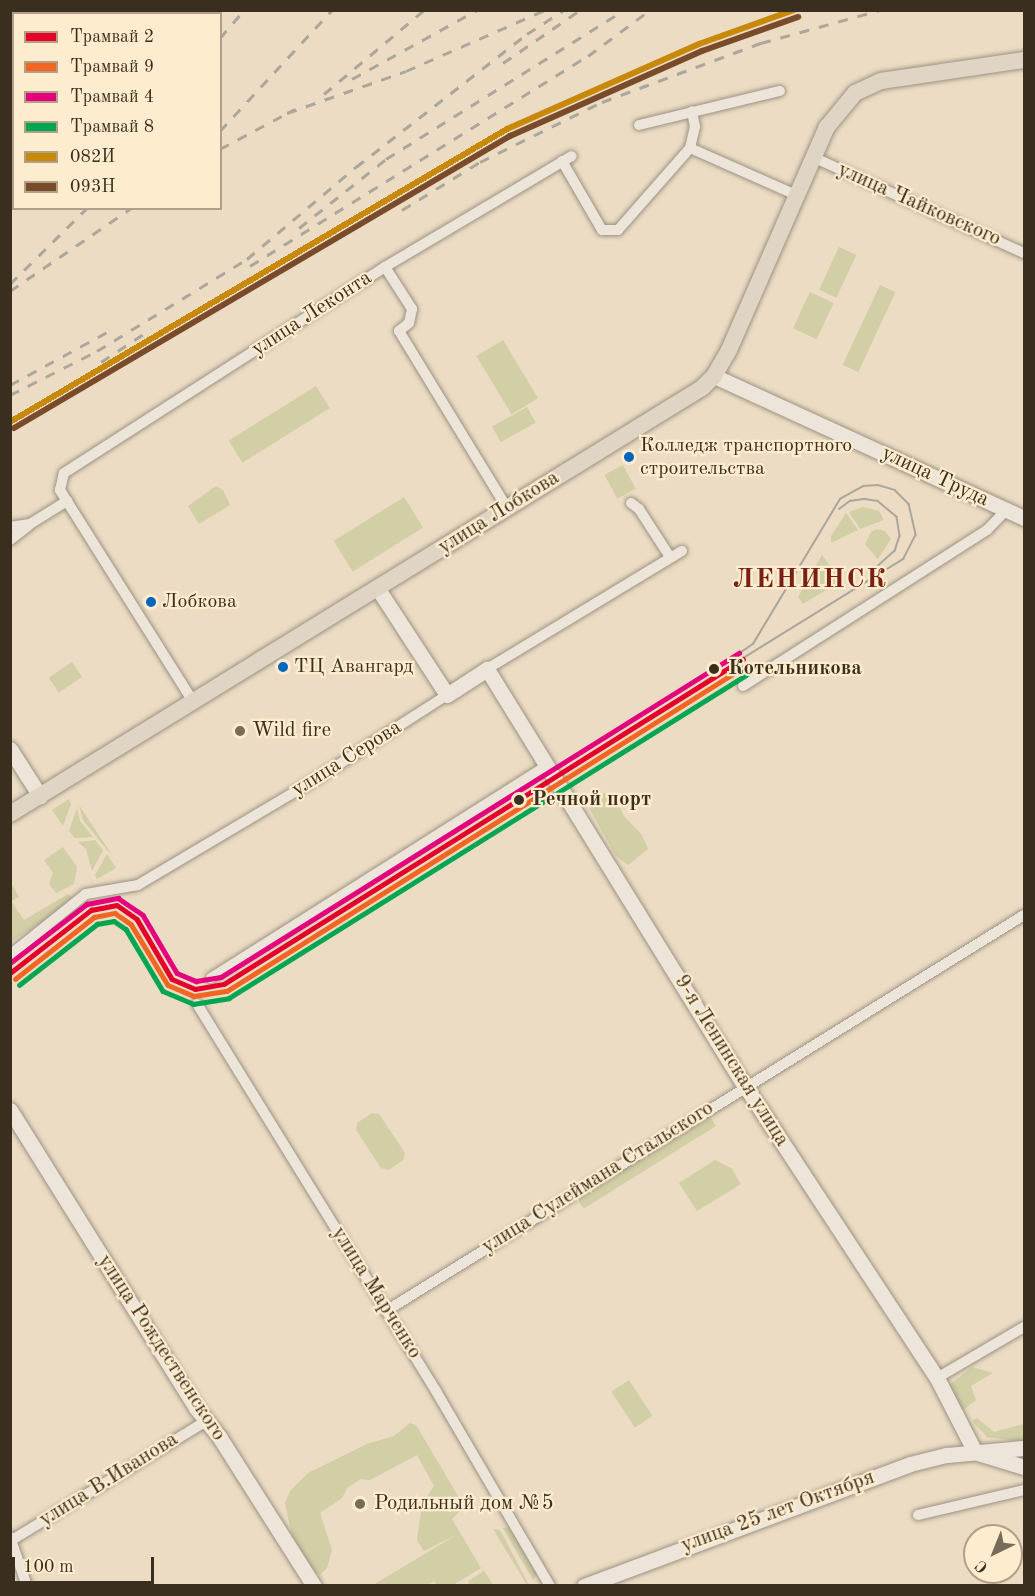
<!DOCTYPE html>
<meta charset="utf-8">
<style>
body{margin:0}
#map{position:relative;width:1035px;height:1596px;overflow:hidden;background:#ebdcc3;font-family:"Old Standard TT",serif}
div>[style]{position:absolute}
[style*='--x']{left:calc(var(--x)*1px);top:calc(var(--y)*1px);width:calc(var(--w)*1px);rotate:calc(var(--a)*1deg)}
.green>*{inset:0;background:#d2cea5;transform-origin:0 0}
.roads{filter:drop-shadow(0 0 2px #9d9384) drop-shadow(0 0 2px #9d9384)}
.street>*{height:10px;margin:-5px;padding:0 5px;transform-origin:5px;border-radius:5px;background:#ede5d9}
.secondary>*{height:15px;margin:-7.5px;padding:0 7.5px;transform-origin:7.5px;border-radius:7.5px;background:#ede5d9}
.primary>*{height:16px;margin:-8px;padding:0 8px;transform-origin:8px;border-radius:8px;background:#e0d5c4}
.tram>*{height:1.5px;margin:-0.75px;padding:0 0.75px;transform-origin:0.75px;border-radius:0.75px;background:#ada69b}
.rail>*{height:3px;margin-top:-1.5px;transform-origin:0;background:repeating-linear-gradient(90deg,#ada69b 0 10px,transparent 0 20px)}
.rail-1>*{height:6px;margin:-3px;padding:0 3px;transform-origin:3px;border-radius:3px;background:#c88808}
.rail-2>*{height:6px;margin:-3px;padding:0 3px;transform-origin:3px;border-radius:3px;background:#7a4b2a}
.tram-1>*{height:4.5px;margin:-2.25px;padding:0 2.25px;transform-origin:2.25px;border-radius:2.25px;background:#e4002b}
.tram-2>*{height:4.5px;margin:-2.25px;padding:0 2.25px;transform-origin:2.25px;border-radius:2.25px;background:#f26522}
.tram-3>*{height:4.5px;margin:-2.25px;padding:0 2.25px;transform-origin:2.25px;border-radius:2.25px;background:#e5007d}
.tram-4>*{height:4.5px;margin:-2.25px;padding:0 2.25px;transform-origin:2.25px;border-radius:2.25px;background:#00a651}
.dots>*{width:16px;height:16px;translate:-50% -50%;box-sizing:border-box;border:3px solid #fdeccd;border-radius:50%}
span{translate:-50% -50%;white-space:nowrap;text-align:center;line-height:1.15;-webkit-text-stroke:4.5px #fdeccd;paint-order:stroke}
.bus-label{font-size:20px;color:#3a2e1e}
.left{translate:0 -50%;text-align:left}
.street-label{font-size:21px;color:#3a2e1e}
.stop-label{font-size:21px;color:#3a2e1e;font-weight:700}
.poi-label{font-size:21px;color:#3a2e1e}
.district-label{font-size:27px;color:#7a1f14;font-weight:700;letter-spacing:1.5px}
.frame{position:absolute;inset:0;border:12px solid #3a2e1e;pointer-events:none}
.legend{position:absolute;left:12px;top:12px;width:210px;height:198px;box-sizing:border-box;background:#fdeccd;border:2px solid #afa087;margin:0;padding:8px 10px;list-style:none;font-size:18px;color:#3a2e1e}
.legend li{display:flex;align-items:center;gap:12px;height:30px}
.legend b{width:30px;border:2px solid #afa087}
.north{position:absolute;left:963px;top:1524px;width:60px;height:60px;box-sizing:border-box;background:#fdeccd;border:2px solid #afa087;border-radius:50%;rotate:223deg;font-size:16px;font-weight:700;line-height:24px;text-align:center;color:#3a2e1e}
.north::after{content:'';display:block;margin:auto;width:21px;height:27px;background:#786b58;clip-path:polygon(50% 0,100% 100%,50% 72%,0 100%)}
.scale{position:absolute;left:12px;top:1557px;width:142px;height:27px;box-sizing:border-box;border:3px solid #3a2e1e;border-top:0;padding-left:8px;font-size:18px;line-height:21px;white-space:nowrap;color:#3a2e1e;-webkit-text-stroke:4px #fdeccd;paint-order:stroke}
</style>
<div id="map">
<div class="green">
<div style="left:839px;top:247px;width:19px;height:47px;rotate:25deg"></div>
<div style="left:880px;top:285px;width:17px;height:88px;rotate:25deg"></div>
<div style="left:810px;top:292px;width:26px;height:40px;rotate:25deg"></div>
<div style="left:503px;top:340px;width:68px;height:31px;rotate:59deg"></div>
<div style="left:316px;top:386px;width:26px;height:103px;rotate:58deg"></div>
<div style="left:527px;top:407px;width:18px;height:40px;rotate:61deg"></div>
<div style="left:623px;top:465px;width:27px;height:21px;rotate:62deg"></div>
<div style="clip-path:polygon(216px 486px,223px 490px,230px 505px,199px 524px,188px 506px)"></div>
<div style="left:404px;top:497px;width:36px;height:83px;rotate:58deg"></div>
<div style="clip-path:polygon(863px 507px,879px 511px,884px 520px,860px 529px,849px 512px)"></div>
<div style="clip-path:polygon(846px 513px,858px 530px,831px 543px,831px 536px)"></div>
<div style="clip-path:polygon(877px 529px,885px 531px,891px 539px,878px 559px,865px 544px,871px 532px)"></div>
<div style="clip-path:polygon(822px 555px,841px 581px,803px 604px,798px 597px)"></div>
<div style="left:72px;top:662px;width:18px;height:28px;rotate:56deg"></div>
<div style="clip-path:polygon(605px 793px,618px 802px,623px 815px,642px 835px,648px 849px,628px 865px,616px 856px,589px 808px,596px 795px)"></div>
<div style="clip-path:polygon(69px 799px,71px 804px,63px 826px,52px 810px)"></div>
<div style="clip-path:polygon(79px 805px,106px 846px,111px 855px,83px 820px)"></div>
<div style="clip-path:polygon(77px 808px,80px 821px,93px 837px,75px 838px,69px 831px)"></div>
<div style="clip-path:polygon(95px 840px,103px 850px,92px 871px,86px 849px,78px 842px)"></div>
<div style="clip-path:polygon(63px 847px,77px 867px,74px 884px,56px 893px,49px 884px,53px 873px,44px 860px)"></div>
<div style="clip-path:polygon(107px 854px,116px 868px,97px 879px,95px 875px)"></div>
<div style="clip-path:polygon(10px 881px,19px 897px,11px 901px,24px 920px,68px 894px,75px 900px,11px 942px)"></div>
<div style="clip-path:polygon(372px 1113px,379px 1114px,405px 1153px,403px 1160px,389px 1170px,381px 1168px,356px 1130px,357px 1123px)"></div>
<div style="left:709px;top:1115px;width:13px;height:156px;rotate:58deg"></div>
<div style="clip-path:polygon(715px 1160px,731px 1168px,741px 1184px,697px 1211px,679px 1183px)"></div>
<div style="clip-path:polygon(972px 1367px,993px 1373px,971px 1386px,976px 1400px,962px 1411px,948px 1386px)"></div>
<div style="left:629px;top:1380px;width:43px;height:21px;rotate:57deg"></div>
<div style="clip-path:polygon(977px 1418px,994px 1432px,1024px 1424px,1024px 1442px,987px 1437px,972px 1421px)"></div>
<div style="clip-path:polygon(410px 1423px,416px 1425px,461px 1501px,464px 1507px,452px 1519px,481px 1568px,453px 1585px,437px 1585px,434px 1581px,427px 1585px,373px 1585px,458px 1534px,424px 1551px,417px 1540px,422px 1504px,434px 1486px,417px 1455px,370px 1480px,361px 1479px,347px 1488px,342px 1498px,320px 1513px,332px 1550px,327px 1568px,320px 1575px,311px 1568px,291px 1532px,285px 1503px,290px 1491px,308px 1473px,367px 1444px,394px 1436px)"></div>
<div style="clip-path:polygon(510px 1527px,538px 1573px,533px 1580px,503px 1528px)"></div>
<div style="clip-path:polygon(493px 1529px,500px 1530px,529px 1585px,527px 1585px)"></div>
<div style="clip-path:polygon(484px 1571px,493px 1585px,470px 1585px,468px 1581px)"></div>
</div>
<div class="roads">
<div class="street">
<div style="--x:639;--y:125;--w:145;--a:-13.6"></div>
<div style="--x:690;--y:148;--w:116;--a:23.9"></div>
<div style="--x:813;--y:157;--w:232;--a:24.5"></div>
<div style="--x:562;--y:161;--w:80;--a:59.9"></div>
<div style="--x:602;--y:230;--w:16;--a:0"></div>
<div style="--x:618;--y:230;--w:109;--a:-48.7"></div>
<div style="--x:690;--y:148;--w:22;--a:-77"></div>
<div style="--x:695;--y:127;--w:16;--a:-101"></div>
<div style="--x:385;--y:267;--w:50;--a:57.3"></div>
<div style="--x:412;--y:309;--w:14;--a:102"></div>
<div style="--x:409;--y:323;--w:13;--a:141"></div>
<div style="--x:399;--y:331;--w:207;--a:58.6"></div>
<div style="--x:631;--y:503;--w:10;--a:37"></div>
<div style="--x:639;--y:509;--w:57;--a:57.1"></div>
<div style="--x:10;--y:527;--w:20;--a:-9"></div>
<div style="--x:30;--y:524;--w:44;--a:-31.9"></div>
<div style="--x:10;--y:540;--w:24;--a:-38"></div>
<div style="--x:487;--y:669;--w:228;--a:-31.2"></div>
<div style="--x:743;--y:686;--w:290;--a:-32.6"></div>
<div style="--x:987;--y:530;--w:28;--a:-46"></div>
<div style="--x:194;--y:703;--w:252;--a:-122.2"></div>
<div style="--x:60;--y:490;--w:17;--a:-77"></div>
<div style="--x:64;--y:473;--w:381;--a:-32.7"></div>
<div style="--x:385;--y:267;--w:217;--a:-30.7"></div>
<div style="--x:10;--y:955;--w:97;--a:-38.8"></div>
<div style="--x:86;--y:894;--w:53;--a:-9.8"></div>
<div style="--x:138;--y:885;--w:204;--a:-30.7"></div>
<div style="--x:313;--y:781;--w:159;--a:-32.7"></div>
<div style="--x:211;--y:978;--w:399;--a:-32.3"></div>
<div style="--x:197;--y:1004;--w:455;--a:58.3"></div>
<div style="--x:436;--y:1391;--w:226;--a:59.7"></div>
<div style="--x:386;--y:1311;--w:751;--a:-31.83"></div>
<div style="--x:937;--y:1378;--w:101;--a:-30.4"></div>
<div style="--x:918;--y:1515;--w:109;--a:-13.3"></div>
<div style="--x:10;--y:1537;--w:52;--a:70.9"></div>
<div style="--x:12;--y:1540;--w:228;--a:-31.5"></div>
</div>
<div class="secondary">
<div style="--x:714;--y:376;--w:341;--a:24.6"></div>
<div style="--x:378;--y:589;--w:126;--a:56.9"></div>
<div style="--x:447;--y:695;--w:48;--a:-33"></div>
<div style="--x:487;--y:669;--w:490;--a:58.3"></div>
<div style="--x:745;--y:1086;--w:349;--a:56.7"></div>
<div style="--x:937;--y:1378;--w:83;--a:62.8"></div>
<div style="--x:10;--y:749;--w:56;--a:57.4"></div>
<div style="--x:10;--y:1110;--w:351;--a:58"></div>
<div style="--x:196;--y:1408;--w:38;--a:51"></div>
<div style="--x:220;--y:1438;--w:175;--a:57.6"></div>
<div style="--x:978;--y:1453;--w:48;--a:16.9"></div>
<div style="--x:584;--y:1586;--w:348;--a:-20.5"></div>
<div style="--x:910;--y:1464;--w:38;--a:-14"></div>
<div style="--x:947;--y:1455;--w:77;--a:-5.2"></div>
</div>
<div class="primary">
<div style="--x:10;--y:814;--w:813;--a:-31.62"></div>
<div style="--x:702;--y:388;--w:17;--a:-45"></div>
<div style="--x:714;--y:376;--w:30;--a:-60"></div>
<div style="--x:729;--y:350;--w:244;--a:-66.3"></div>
<div style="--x:827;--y:127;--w:44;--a:-50.5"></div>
<div style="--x:855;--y:93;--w:29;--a:-25"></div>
<div style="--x:881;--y:81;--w:145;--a:-8.4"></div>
</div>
</div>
<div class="tram">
<div style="--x:839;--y:509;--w:14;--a:-36"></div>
<div style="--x:850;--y:501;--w:15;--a:-8"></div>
<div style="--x:865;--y:499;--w:13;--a:9"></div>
<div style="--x:878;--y:501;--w:25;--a:40"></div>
<div style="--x:897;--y:517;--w:19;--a:81"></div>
<div style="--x:900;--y:536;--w:16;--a:108"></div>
<div style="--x:895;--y:551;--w:30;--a:138"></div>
<div style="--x:715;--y:670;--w:46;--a:-34.4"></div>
<div style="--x:753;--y:644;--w:169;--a:-59"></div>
<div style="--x:840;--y:499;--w:26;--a:-29"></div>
<div style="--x:863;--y:486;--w:15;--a:-4"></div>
<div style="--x:878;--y:485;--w:18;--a:16"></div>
<div style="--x:895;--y:490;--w:20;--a:45"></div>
<div style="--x:909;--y:504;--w:32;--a:77"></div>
<div style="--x:916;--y:535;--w:27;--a:117"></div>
<div style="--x:904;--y:559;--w:190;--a:148.2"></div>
</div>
<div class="rail">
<div style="--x:220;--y:38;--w:37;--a:-49"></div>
<div style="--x:503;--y:63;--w:93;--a:-34.5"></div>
<div style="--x:352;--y:79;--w:143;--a:-28.9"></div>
<div style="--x:324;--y:94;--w:131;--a:-40"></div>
<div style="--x:287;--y:113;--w:126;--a:-19.4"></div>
<div style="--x:406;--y:71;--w:152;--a:-23.7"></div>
<div style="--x:220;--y:131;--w:165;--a:-47.2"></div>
<div style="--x:220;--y:149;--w:85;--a:-28.1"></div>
<div style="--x:402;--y:210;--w:92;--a:-31.6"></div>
<div style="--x:480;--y:162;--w:136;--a:-26.2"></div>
<div style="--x:602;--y:102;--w:170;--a:-20.4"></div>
<div style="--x:761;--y:43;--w:123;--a:-15.5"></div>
<div style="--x:299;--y:228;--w:111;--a:-38.4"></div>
<div style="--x:386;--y:159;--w:281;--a:-32"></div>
<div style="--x:250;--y:266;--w:398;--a:-31.9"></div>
<div style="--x:588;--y:56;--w:77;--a:-36.6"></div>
<div style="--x:10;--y:284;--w:108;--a:-44.6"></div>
<div style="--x:10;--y:291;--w:147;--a:-34.4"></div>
<div style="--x:101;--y:362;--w:60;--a:-33.4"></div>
<div style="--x:10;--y:385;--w:115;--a:-28.6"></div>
<div style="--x:10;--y:395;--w:97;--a:-26.8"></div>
<div style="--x:97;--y:351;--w:176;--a:-31.5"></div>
<div style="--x:247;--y:259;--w:143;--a:-40.2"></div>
<div style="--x:356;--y:167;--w:217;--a:-37.9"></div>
<div style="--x:527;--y:34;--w:44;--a:-33"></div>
</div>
<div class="rail-1">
<div style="--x:10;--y:422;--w:577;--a:-30.52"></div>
<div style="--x:507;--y:129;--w:210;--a:-23.9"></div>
<div style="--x:699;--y:44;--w:101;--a:-19.7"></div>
</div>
<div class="rail-2">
<div style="--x:14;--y:428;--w:576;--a:-30.49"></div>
<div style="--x:510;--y:136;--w:210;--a:-23.9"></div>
<div style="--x:702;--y:51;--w:102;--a:-19.5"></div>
</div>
<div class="tram-1">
<div style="--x:10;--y:973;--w:103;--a:-37.9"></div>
<div style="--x:91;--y:910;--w:26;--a:-11"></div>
<div style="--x:117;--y:905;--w:24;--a:35"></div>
<div style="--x:137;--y:919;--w:69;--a:59.7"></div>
<div style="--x:172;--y:979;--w:25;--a:23"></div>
<div style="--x:195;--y:989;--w:29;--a:-10"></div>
<div style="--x:224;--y:984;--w:612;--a:-32.05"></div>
</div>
<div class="tram-2">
<div style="--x:15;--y:979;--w:100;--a:-38.1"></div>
<div style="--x:94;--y:917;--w:21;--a:-11"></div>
<div style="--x:115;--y:913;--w:19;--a:35"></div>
<div style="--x:131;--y:924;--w:71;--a:58.8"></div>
<div style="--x:168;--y:985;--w:28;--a:23"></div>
<div style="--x:194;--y:996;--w:33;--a:-9"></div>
<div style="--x:227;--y:991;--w:614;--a:-32.08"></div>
</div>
<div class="tram-3">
<div style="--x:10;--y:963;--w:97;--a:-37.5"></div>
<div style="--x:87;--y:904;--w:32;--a:-11"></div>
<div style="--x:118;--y:898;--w:30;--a:34"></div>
<div style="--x:143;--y:915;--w:67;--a:59.6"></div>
<div style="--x:177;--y:973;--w:21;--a:23"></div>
<div style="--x:196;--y:981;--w:25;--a:-9"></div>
<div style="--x:221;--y:977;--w:611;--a:-32.03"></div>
</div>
<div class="tram-4">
<div style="--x:19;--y:985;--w:99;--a:-38"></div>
<div style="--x:97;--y:924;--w:17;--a:-10"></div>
<div style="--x:114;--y:921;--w:14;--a:34"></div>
<div style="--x:126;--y:929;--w:72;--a:59.2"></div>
<div style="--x:163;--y:991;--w:33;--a:23"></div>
<div style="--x:193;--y:1004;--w:36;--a:-9"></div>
<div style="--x:229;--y:998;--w:615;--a:-31.99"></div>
</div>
<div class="dots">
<div style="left:629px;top:457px;background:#0065bd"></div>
<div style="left:151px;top:602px;background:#0065bd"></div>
<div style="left:283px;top:667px;background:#0065bd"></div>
<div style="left:714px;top:669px;background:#3a2e1e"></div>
<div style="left:240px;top:731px;background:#786b58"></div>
<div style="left:519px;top:800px;background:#3a2e1e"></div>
<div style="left:360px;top:1504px;background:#786b58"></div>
</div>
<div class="bus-label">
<span class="left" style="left:640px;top:458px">Колледж транспортного<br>строительства</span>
<span class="left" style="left:162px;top:602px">Лобкова</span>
<span class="left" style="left:294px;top:667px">ТЦ Авангард</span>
</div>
<div class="street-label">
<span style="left:919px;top:205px;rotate:24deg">улица Чайковского</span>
<span style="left:312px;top:314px;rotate:-33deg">улица Леконта</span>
<span style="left:935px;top:477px;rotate:25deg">улица Труда</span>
<span style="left:499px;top:513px;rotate:-32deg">улица Лобкова</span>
<span style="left:347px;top:759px;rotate:-32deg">улица Серова</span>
<span style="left:731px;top:1061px;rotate:58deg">9-я Ленинская улица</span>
<span style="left:598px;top:1178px;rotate:-32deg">улица Сулеймана Стальского</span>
<span style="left:376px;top:1293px;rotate:58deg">улица Марченко</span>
<span style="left:161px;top:1348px;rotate:57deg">улица Рождественского</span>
<span style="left:109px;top:1480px;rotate:-32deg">улица В.Иванова</span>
<span style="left:778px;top:1512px;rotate:-20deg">улица 25 лет Октября</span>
</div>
<div class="stop-label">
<span class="left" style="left:728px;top:669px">Котельникова</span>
<span class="left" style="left:532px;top:800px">Речной порт</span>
</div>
<div class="poi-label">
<span class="left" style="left:252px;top:731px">Wild fire</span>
<span class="left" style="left:374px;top:1504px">Родильный дом №5</span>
</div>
<div class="district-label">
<span style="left:810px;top:580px">ЛЕНИНСК</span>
</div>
<div class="frame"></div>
<ul class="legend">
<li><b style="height:8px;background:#e4002b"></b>Трамвай 2</li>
<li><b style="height:8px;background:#f26522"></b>Трамвай 9</li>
<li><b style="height:8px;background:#e5007d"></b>Трамвай 4</li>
<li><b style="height:8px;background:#00a651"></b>Трамвай 8</li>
<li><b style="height:8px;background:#c88808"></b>082И</li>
<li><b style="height:8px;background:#7a4b2a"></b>093Н</li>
</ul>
<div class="north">С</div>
<div class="scale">100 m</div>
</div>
